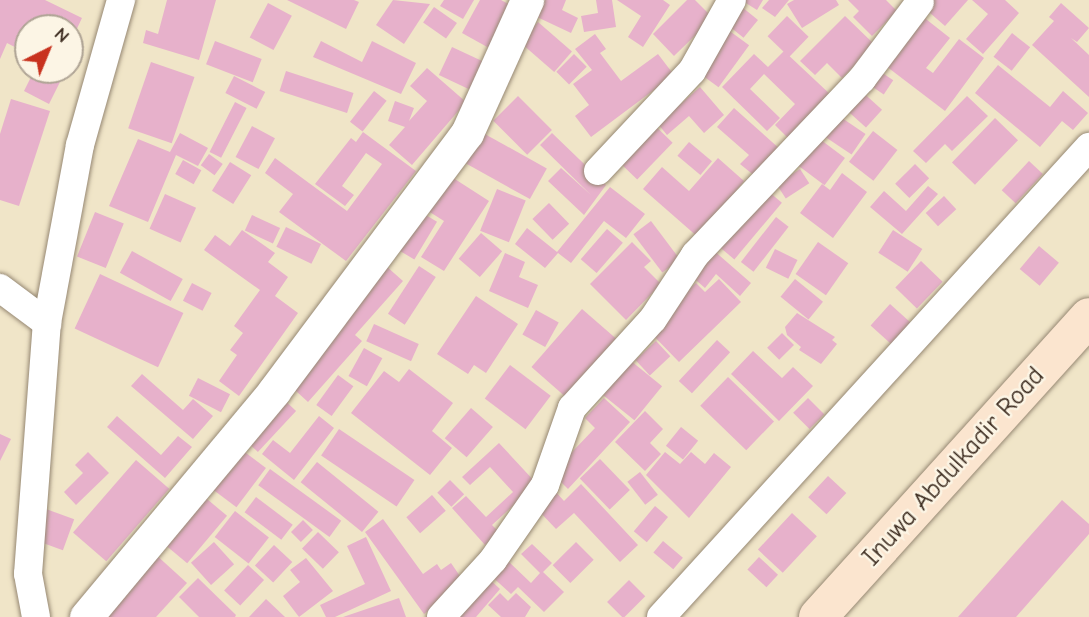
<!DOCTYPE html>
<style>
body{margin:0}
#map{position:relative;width:1089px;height:617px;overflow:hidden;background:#f0e5c8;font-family:"Comic Neue",sans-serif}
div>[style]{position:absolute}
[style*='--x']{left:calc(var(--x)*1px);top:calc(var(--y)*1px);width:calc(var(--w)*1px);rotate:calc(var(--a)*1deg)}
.building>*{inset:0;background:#e7b1cb;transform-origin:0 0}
.roads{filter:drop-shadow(0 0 2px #968873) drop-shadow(0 0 2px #968873)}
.minor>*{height:28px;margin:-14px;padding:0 14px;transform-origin:14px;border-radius:14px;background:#fff}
.tertiary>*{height:33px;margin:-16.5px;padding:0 16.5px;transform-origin:16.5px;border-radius:16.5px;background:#fff}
.secondary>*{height:38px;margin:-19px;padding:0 19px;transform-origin:19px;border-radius:19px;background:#fbe5cf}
span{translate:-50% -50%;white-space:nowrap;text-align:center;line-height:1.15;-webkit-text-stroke:5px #fcf5e5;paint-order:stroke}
.street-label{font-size:26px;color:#3b2a1e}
.north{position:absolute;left:14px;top:14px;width:70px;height:70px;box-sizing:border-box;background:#fcf5e5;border:2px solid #afa495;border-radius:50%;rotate:43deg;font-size:19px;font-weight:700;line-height:28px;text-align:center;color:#3b2a1e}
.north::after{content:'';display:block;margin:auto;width:24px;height:32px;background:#c8321e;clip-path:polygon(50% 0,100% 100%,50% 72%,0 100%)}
</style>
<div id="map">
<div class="building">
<div style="clip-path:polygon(0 0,45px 0,82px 18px,70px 43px,70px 28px,28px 28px,28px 54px,7px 43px,0 59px)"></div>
<div style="clip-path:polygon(167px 0,216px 0,199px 60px,143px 43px,146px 30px,158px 34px)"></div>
<div style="clip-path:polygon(287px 0,354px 0,359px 2px,346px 29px)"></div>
<div style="clip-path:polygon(393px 0,430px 4px,404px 44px,376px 25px)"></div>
<div style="clip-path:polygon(444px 0,474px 0,463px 19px,440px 6px)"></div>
<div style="clip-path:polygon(480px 0,501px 0,512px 6px,489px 48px,462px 33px)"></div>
<div style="clip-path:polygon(545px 0,566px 0,562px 10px,578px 18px,571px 33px,537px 17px)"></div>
<div style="clip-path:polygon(596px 0,612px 0,616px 27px,584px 32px,581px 16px,598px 13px)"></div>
<div style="clip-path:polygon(617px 0,663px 0,670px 5px,643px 47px,628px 37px,641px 16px)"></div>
<div style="clip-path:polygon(687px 0,695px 0,713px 18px,674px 56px,653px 34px)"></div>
<div style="clip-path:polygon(741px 0,763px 0,757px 10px)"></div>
<div style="clip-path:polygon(769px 0,789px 0,775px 17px,762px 8px)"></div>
<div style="clip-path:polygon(794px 0,836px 0,839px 5px,802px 28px,787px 4px)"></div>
<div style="clip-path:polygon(848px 0,886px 0,897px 11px,872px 36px,853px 17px,859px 11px)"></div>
<div style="clip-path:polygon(927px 0,968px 0,945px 26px,922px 6px)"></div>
<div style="clip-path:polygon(972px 0,1005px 0,1019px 13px,983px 54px,966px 39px,988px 14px)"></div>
<div style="left:268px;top:3px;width:27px;height:39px;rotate:28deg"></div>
<div style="left:737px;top:3px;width:27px;height:23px;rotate:39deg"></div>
<div style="clip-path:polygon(1061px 3px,1089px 28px,1077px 42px,1071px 38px,1089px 55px,1089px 97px,1032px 45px,1054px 21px,1049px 17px)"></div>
<div style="left:434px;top:7px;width:28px;height:19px;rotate:35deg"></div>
<div style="clip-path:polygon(917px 12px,950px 38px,926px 68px,933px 73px,959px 39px,984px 58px,945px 111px,882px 63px)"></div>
<div style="left:787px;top:16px;width:30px;height:28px;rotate:44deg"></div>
<div style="clip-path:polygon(845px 16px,875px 45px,842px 78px,827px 63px,815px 75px,800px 61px)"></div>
<div style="left:538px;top:22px;width:45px;height:27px;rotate:41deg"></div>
<div style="left:720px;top:24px;width:36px;height:52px;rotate:36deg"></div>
<div style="left:1012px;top:33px;width:23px;height:30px;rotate:38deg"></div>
<div style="clip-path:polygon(595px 34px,606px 49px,600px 53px,621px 81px,658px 54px,674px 75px,591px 137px,575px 116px,589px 105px,573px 84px,592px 70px,575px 49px)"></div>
<div style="left:215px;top:41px;width:50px;height:25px;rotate:21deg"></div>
<div style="clip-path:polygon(321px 41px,362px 62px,372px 41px,416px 63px,401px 94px,313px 57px)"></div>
<div style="left:452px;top:47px;width:35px;height:31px;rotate:25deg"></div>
<div style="clip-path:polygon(784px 51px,832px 96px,790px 140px,775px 125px,795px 104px,764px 74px,750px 89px,780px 118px,767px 131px,722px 87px,754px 54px,768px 67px)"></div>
<div style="clip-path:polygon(28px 54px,28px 70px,66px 70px,49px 104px,24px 91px,33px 73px,22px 67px)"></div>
<div style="left:574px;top:54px;width:18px;height:25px;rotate:45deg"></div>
<div style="left:151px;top:62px;width:46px;height:70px;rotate:19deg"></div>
<div style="clip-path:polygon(998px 65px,1050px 107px,1063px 91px,1088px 113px,1073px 130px,1062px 121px,1040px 147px,975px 93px)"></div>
<div style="clip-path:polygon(427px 68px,466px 102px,412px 165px,389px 145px,405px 127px,388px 121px,395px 101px,414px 108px,409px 121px,427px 101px,410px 86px)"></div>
<div style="left:875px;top:68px;width:22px;height:17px;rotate:34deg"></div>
<div style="left:286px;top:71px;width:71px;height:21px;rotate:18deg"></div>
<div style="left:234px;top:76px;width:35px;height:19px;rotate:27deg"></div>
<div style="clip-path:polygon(700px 87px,724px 115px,704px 133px,689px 116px,667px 135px,658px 124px)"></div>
<div style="left:859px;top:89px;width:31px;height:24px;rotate:42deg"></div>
<div style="left:374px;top:91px;width:16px;height:39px;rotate:38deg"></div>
<div style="left:518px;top:96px;width:48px;height:35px;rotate:45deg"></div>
<div style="clip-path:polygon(967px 96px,988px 116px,952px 151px,945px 144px,926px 163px,913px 151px)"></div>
<div style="clip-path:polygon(11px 99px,50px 111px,19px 206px,0 200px,0 134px)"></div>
<div style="left:235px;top:102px;width:13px;height:56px;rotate:27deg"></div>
<div style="clip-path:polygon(734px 108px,781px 150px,756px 177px,740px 164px,749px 155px,717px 127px)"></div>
<div style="left:839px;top:116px;width:32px;height:25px;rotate:34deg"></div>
<div style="left:646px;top:117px;width:37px;height:51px;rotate:44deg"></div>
<div style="left:995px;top:118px;width:32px;height:62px;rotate:44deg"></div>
<div style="left:252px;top:126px;width:26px;height:35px;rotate:28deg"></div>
<div style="left:873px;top:131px;width:31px;height:39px;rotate:38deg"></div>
<div style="clip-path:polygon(363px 132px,416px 171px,346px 261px,279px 212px,293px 194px,265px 173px,275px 158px,347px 211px,382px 164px,366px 153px,342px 186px,354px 195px,345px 206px,315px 184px,351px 138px,356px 142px)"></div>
<div style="clip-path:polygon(180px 133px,208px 148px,198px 166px,176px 155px,148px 222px,109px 206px,138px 139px,170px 152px)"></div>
<div style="left:483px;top:133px;width:73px;height:35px;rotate:29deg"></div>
<div style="clip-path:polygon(552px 133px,606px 185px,584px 215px,548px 181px,561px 168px,591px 195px,540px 145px)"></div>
<div style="left:817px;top:137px;width:35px;height:34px;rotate:37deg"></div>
<div style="left:689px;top:142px;width:30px;height:18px;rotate:40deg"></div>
<div style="left:209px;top:154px;width:17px;height:14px;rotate:36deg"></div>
<div style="clip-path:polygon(718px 158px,744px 181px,699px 238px,643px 189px,662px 167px,689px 191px)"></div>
<div style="left:183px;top:160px;width:21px;height:16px;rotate:29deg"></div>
<div style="left:1029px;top:161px;width:19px;height:40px;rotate:43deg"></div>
<div style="left:230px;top:162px;width:25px;height:34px;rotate:32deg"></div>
<div style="left:915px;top:164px;width:20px;height:28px;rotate:45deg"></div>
<div style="left:800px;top:169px;width:17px;height:28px;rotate:57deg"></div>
<div style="clip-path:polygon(842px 173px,867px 192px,833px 238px,800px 213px,822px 184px,830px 190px)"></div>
<div style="clip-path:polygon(447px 174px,489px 201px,444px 271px,421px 257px,444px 221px,425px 209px)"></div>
<div style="left:762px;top:186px;width:26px;height:74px;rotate:40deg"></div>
<div style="clip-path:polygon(928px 186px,938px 194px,902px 234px,870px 207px,884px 191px,906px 211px)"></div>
<div style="clip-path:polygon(610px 187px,645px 214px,626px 238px,604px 221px,571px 263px,558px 253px,545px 268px,515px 244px,527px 228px,557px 252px)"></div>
<div style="left:497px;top:189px;width:31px;height:45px;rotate:22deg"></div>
<div style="left:165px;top:194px;width:34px;height:38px;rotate:24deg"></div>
<div style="left:944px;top:196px;width:18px;height:25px;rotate:47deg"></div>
<div style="left:549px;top:203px;width:29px;height:23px;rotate:46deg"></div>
<div style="left:419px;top:211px;width:21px;height:44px;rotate:31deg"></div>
<div style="left:95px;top:212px;width:31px;height:48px;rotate:22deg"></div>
<div style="left:252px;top:215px;width:31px;height:17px;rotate:25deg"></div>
<div style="left:776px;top:217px;width:16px;height:57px;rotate:38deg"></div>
<div style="left:651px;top:221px;width:48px;height:22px;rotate:53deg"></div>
<div style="left:286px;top:227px;width:39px;height:22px;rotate:26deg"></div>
<div style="left:607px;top:229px;width:21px;height:40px;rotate:41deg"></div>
<div style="clip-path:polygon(242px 230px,275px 253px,268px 262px,288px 277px,275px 296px,298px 313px,239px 396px,219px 381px,237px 355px,230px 350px,243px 333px,234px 326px,260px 290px,204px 250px,215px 235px,230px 246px)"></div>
<div style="left:893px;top:230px;width:35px;height:27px;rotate:33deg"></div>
<div style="left:481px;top:233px;width:28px;height:34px;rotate:41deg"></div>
<div style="clip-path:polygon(632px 242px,651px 261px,644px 267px,661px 284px,626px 320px,590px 284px)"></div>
<div style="left:818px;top:242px;width:37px;height:39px;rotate:35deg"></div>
<div style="left:1039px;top:246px;width:26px;height:30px;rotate:40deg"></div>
<div style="clip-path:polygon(712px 249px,751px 283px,740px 296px,716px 274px,705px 288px,690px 275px)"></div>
<div style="left:775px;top:249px;width:25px;height:21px;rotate:26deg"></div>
<div style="left:132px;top:251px;width:58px;height:25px;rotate:29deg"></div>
<div style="clip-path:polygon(505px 253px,525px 262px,519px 277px,538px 285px,528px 308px,489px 291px)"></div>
<div style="left:921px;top:261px;width:30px;height:37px;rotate:44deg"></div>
<div style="clip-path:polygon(386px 266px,403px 281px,355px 335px,362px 341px,308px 402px,284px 380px)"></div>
<div style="left:419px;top:266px;width:20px;height:57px;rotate:33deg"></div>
<div style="left:100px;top:274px;width:92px;height:60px;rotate:25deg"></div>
<div style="clip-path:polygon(719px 279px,741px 302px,679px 362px,647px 329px,696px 283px,705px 292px)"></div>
<div style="left:795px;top:279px;width:36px;height:23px;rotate:39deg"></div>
<div style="left:192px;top:283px;width:22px;height:20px;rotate:27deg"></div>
<div style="clip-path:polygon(476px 296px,518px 324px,486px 373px,474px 365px,468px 374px,437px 354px)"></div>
<div style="left:890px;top:304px;width:28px;height:29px;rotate:42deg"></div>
<div style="left:582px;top:309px;width:45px;height:77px;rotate:41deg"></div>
<div style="left:536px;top:310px;width:26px;height:28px;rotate:29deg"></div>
<div style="clip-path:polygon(797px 313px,835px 337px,832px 340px,837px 344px,821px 364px,799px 350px,801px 347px,787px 335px,785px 327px)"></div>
<div style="left:374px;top:324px;width:49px;height:19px;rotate:24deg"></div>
<div style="left:782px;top:333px;width:17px;height:21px;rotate:45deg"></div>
<div style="left:717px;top:340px;width:18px;height:56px;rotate:43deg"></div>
<div style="left:656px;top:341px;width:21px;height:28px;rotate:47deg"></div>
<div style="left:364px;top:348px;width:21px;height:32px;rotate:29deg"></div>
<div style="clip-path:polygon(753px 351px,782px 378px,793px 367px,813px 386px,779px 421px,731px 374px)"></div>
<div style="left:631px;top:361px;width:40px;height:44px;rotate:39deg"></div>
<div style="left:510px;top:365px;width:51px;height:42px;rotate:37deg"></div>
<div style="clip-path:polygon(409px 369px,453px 403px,432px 431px,452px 448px,430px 475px,351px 413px,384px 371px,399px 382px)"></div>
<div style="clip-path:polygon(142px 374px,183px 410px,193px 399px,213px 416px,193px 439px,131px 386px)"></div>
<div style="left:338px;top:375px;width:19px;height:37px;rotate:36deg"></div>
<div style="left:728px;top:377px;width:64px;height:40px;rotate:44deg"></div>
<div style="left:198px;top:378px;width:36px;height:20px;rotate:27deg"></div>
<div style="left:280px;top:396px;width:22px;height:56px;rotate:43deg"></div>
<div style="clip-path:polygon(604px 398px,630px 422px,568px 489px,552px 473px,595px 428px,585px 418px)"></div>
<div style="left:808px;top:398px;width:23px;height:21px;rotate:45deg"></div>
<div style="left:471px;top:408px;width:29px;height:40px;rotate:41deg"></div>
<div style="clip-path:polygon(645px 411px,663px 429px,650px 443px,661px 454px,645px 471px,615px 442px)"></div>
<div style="clip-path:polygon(117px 416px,161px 455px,178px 436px,192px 447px,165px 478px,107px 427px)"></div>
<div style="clip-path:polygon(319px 416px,334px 428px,294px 480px,262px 454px,273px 440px,290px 453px)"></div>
<div style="left:681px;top:427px;width:22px;height:24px;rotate:39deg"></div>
<div style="left:339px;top:429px;width:91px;height:32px;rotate:34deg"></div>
<div style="clip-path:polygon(0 434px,11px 439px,0 461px)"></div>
<div style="clip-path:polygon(499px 443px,537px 484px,492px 525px,499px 532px,485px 545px,452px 508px,466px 496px,486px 517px,513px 492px,490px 467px,470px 485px,462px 477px)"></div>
<div style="left:238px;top:447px;width:35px;height:49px;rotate:37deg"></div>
<div style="clip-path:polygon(88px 452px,109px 473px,76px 505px,64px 492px,83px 473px,75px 465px)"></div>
<div style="clip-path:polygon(665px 452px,680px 464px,691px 452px,705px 464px,714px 453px,731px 467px,689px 518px,646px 475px)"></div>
<div style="left:600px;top:459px;width:43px;height:28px;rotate:46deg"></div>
<div style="left:136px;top:460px;width:44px;height:96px;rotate:41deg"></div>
<div style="left:317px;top:462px;width:79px;height:26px;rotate:39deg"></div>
<div style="left:270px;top:469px;width:88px;height:20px;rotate:36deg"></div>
<div style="left:640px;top:472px;width:29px;height:16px;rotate:52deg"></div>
<div style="left:828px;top:476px;width:25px;height:29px;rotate:43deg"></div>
<div style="left:450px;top:480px;width:20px;height:18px;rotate:45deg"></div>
<div style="clip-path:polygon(581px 484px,638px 545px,620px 562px,574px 513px,556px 529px,537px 509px,555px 491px,564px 501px)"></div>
<div style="left:201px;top:494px;width:34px;height:62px;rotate:40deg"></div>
<div style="left:432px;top:495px;width:21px;height:34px;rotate:49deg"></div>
<div style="left:256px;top:497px;width:46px;height:19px;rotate:37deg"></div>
<div style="clip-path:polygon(1062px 500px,1089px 524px,1089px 534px,1016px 617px,958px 617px)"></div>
<div style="left:655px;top:506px;width:17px;height:33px;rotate:40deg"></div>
<div style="left:46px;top:509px;width:30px;height:33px;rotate:20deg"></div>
<div style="left:235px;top:511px;width:43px;height:33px;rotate:38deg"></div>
<div style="left:792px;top:513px;width:34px;height:50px;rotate:43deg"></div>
<div style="clip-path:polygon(383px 519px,423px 574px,437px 564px,441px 570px,451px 563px,464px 582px,424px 614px,365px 532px)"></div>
<div style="left:303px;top:520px;width:14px;height:17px;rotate:45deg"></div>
<div style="left:318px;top:532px;width:29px;height:23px;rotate:44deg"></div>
<div style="clip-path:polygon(366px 537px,391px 591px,335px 617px,326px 617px,320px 605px,365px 584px,347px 546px)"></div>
<div style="left:663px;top:541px;width:26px;height:15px;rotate:40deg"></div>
<div style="left:214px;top:542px;width:30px;height:31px;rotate:48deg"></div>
<div style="left:576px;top:542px;width:25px;height:33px;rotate:45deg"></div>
<div style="clip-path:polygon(532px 544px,552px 563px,543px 572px,564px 592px,544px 612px,518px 587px,511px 594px,489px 574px,505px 558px,531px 583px,540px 573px,521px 554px)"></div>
<div style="left:274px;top:545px;width:25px;height:28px;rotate:43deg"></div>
<div style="clip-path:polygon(154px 553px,187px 583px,156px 617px,100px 617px)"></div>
<div style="left:759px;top:557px;width:26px;height:17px;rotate:43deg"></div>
<div style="clip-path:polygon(306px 558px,333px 591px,299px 617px,283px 596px,300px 582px,290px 570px)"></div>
<div style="left:248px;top:565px;width:22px;height:35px;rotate:43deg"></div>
<div style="clip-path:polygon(486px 576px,500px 589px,476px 617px,449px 617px)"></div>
<div style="clip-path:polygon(198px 578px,236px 615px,235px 617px,199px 617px,179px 597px)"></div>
<div style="left:629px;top:580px;width:23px;height:31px;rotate:45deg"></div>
<div style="clip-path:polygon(500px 593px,508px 601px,516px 593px,531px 607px,525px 617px,501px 617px,488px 605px)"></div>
<div style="clip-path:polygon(399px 598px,406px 617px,343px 617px)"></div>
<div style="clip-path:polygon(266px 599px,285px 617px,249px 617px)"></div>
</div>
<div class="roads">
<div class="minor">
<div style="--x:598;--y:171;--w:137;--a:-46.8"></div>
<div style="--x:692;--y:71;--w:81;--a:-60.6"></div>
<div style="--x:0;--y:288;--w:59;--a:36.7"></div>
<div style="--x:36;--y:617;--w:44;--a:-100.5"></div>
<div style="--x:28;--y:574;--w:252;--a:-85.7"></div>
<div style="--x:47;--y:323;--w:181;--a:-79.5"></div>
<div style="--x:80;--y:145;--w:151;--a:-74.2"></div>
<div style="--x:441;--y:617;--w:77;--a:-47.6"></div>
<div style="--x:493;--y:560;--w:91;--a:-55.3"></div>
<div style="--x:545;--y:485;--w:82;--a:-70.7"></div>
<div style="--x:572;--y:408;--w:120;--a:-47.7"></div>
<div style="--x:653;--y:319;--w:77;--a:-56.7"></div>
<div style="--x:695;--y:255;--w:243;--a:-46.5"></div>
<div style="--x:862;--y:79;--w:96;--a:-53"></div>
<div style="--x:661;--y:617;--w:636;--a:-47.68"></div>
</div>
<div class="tertiary">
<div style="--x:86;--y:617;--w:294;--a:-50.2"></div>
<div style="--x:274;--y:391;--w:322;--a:-53.2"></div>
<div style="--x:467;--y:133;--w:146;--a:-65.7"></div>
</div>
<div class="secondary">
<div style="--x:818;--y:617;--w:404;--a:-47.9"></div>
</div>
</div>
<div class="street-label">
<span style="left:954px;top:467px;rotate:-48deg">Inuwa Abdulkadir Road</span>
</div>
<div class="north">N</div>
</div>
